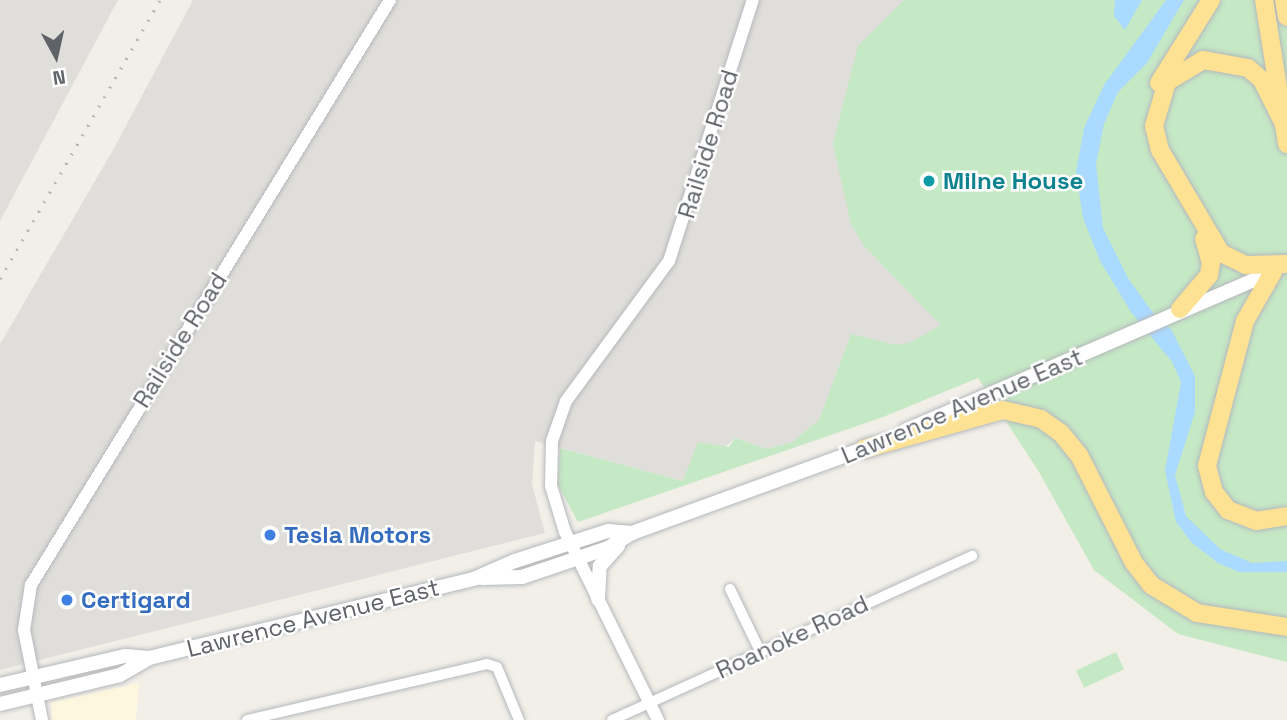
<!DOCTYPE html>
<style>
body{margin:0}
#map{position:relative;width:1287px;height:720px;overflow:hidden;background:#f1efe8;font-family:"Space Grotesk",sans-serif}
div>[style]{position:absolute}
[style*='--x']{left:calc(var(--x)*1px);top:calc(var(--y)*1px);width:calc(var(--w)*1px);rotate:calc(var(--a)*1deg)}
.commercial>*{inset:0;background:#fef7e0}
.industrial>*{inset:0;background:#e0deda}
.green>*{inset:0;background:#c5e8c5;transform-origin:0 0}
.water>*{inset:0;background:#aadaff}
.roads{filter:drop-shadow(0 0 2px #b5b8bc) drop-shadow(0 0 2px #b5b8bc)}
.minor>*{height:10px;margin:-5px;padding:0 5px;transform-origin:5px;border-radius:5px;background:#fff}
.tertiary>*{height:12px;margin:-6px;padding:0 6px;transform-origin:6px;border-radius:6px;background:#fff}
.secondary>*{height:14px;margin:-7px;padding:0 7px;transform-origin:7px;border-radius:7px;background:#fff}
.motorway>*{height:18px;margin:-9px;padding:0 9px;transform-origin:9px;border-radius:9px;background:#fde293}
.rail>*{height:2.5px;margin-top:-1.25px;transform-origin:0;background:repeating-linear-gradient(90deg,#b6b7b8 0 2px,transparent 0 11px)}
.dots>*{width:19px;height:19px;translate:-50% -50%;box-sizing:border-box;border:4px solid #fff;border-radius:50%}
span{translate:-50% -50%;white-space:nowrap;text-align:center;line-height:1.15;-webkit-text-stroke:5px #fff;paint-order:stroke}
.street-label{font-size:24px;color:#5f6368}
.culture-label{font-size:24px;color:#0d838f;font-weight:700}
.left{translate:0 -50%;text-align:left}
.shop-label{font-size:24px;color:#366cbe;font-weight:700}
.north{position:absolute;left:21px;top:21px;width:70px;height:70px;-webkit-text-stroke:5px #fff;paint-order:stroke;rotate:172deg;font-size:19px;font-weight:700;line-height:28px;text-align:center;color:#5f6368}
.north::after{content:'';display:block;margin:auto;width:24px;height:32px;background:#5f6368;clip-path:polygon(50% 0,100% 100%,50% 72%,0 100%)}
</style>
<div id="map">
<div class="commercial">
<div style="clip-path:polygon(139px 683px,136px 720px,52px 720px,51px 702px)"></div>
</div>
<div class="industrial">
<div style="clip-path:polygon(0 0,118px 0,0 221px)"></div>
<div style="clip-path:polygon(193px 0,904px 0,897px 9px,933px 308px,943px 324px,911px 343px,896px 345px,851px 335px,819px 420px,792px 442px,767px 449px,736px 438px,683px 481px,535px 441px,532px 484px,545px 533px,0 670px,0 344px,113px 150px)"></div>
</div>
<div class="green">
<div style="clip-path:polygon(904px 0,1287px 0,1287px 662px,1178px 634px,1094px 570px,1039px 472px,978px 378px,883px 417px,578px 522px,558px 485px,560px 448px,683px 481px,698px 442px,729px 447px,735px 438px,767px 449px,792px 442px,819px 420px,851px 334px,896px 345px,911px 342px,941px 325px,864px 246px,851px 224px,833px 144px,858px 46px)"></div>
<div style="left:1116px;top:652px;width:19px;height:44px;rotate:65deg"></div>
</div>
<div class="water">
<div style="clip-path:polygon(1115px 0,1142px 0,1125px 30px,1114px 16px)"></div>
<div style="clip-path:polygon(1166px 0,1184px 0,1147px 63px,1118px 92px,1104px 124px,1096px 164px,1103px 228px,1128px 278px,1158px 320px,1171px 329px,1195px 376px,1195px 412px,1175px 475px,1186px 516px,1220px 549px,1252px 563px,1287px 561px,1287px 572px,1239px 572px,1218px 563px,1192px 543px,1176px 522px,1165px 471px,1181px 382px,1172px 362px,1131px 312px,1100px 261px,1083px 218px,1076px 172px,1084px 128px,1104px 85px)"></div>
</div>
<div class="roads">
<div class="minor">
<div style="--x:730;--y:589;--w:69;--a:64.2"></div>
<div style="--x:247;--y:720;--w:246;--a:-13.1"></div>
<div style="--x:487;--y:664;--w:10;--a:17"></div>
<div style="--x:497;--y:667;--w:57;--a:67.5"></div>
<div style="--x:612;--y:720;--w:396;--a:-24.5"></div>
</div>
<div class="tertiary">
<div style="--x:42;--y:720;--w:92;--a:-101.3"></div>
<div style="--x:24;--y:630;--w:46;--a:-81.2"></div>
<div style="--x:31;--y:585;--w:686;--a:-58.46"></div>
<div style="--x:658;--y:720;--w:210;--a:-116.3"></div>
<div style="--x:565;--y:532;--w:48;--a:-106.9"></div>
<div style="--x:551;--y:486;--w:45;--a:-88.7"></div>
<div style="--x:552;--y:441;--w:42;--a:-70.7"></div>
<div style="--x:566;--y:401;--w:174;--a:-53.7"></div>
<div style="--x:669;--y:261;--w:274;--a:-72.2"></div>
</div>
<div class="secondary">
<div style="--x:905;--y:431;--w:403;--a:-23.4"></div>
<div style="--x:482;--y:578;--w:40;--a:-1.4"></div>
<div style="--x:522;--y:577;--w:91;--a:-18.6"></div>
<div style="--x:608;--y:548;--w:28;--a:-32"></div>
<div style="--x:598;--y:599;--w:33;--a:-87"></div>
<div style="--x:600;--y:566;--w:27;--a:-48"></div>
<div style="--x:0;--y:685;--w:128;--a:-13.1"></div>
<div style="--x:125;--y:656;--w:24;--a:5"></div>
<div style="--x:0;--y:704;--w:123;--a:-13.6"></div>
<div style="--x:120;--y:675;--w:34;--a:-30"></div>
<div style="--x:149;--y:658;--w:337;--a:-13.7"></div>
<div style="--x:476;--y:578;--w:43;--a:-23.6"></div>
<div style="--x:515;--y:561;--w:98;--a:-17.9"></div>
<div style="--x:608;--y:531;--w:24;--a:5"></div>
<div style="--x:632;--y:533;--w:258;--a:-20"></div>
</div>
<div class="motorway">
<div style="--x:1264;--y:0;--w:146;--a:80.9"></div>
<div style="--x:1284;--y:0;--w:17;--a:80"></div>
<div style="--x:1159;--y:83;--w:98;--a:-57.9"></div>
<div style="--x:1285;--y:126;--w:51;--a:-116.6"></div>
<div style="--x:1262;--y:80;--w:18;--a:-139"></div>
<div style="--x:1248;--y:68;--w:46;--a:-169.9"></div>
<div style="--x:1203;--y:60;--w:42;--a:148.6"></div>
<div style="--x:1167;--y:82;--w:46;--a:106.5"></div>
<div style="--x:1154;--y:126;--w:25;--a:76"></div>
<div style="--x:1160;--y:150;--w:120;--a:59.4"></div>
<div style="--x:1221;--y:253;--w:28;--a:26"></div>
<div style="--x:1246;--y:265;--w:41;--a:-1.4"></div>
<div style="--x:1273;--y:272;--w:56;--a:119.7"></div>
<div style="--x:1245;--y:321;--w:150;--a:104.7"></div>
<div style="--x:1207;--y:466;--w:27;--a:75"></div>
<div style="--x:1214;--y:492;--w:23;--a:52"></div>
<div style="--x:1228;--y:510;--w:30;--a:21"></div>
<div style="--x:1256;--y:521;--w:31;--a:-9"></div>
<div style="--x:1180;--y:309;--w:45;--a:-49.5"></div>
<div style="--x:1209;--y:275;--w:12;--a:-81"></div>
<div style="--x:1211;--y:263;--w:25;--a:-106"></div>
<div style="--x:864;--y:449;--w:144;--a:-15.7"></div>
<div style="--x:1003;--y:410;--w:39;--a:13"></div>
<div style="--x:1041;--y:419;--w:24;--a:35"></div>
<div style="--x:1061;--y:433;--w:28;--a:51"></div>
<div style="--x:1079;--y:455;--w:121;--a:63"></div>
<div style="--x:1134;--y:563;--w:28;--a:52"></div>
<div style="--x:1151;--y:585;--w:54;--a:31.3"></div>
<div style="--x:1197;--y:613;--w:91;--a:8.8"></div>
</div>
</div>
<div class="rail">
<div style="--x:0;--y:279;--w:322;--a:-60.2"></div>
</div>
<div class="dots">
<div style="left:929px;top:181px;background:#0f9aa8"></div>
<div style="left:270px;top:535px;background:#3f7fe0"></div>
<div style="left:67px;top:600px;background:#3f7fe0"></div>
</div>
<div class="street-label">
<span style="left:708px;top:144px;rotate:-73deg">Railside Road</span>
<span style="left:180px;top:340px;rotate:-58deg">Railside Road</span>
<span style="left:962px;top:406px;rotate:-23deg">Lawrence Avenue East</span>
<span style="left:313px;top:618px;rotate:-14deg">Lawrence Avenue East</span>
<span style="left:792px;top:637px;rotate:-25deg">Roanoke Road</span>
</div>
<div class="culture-label">
<span class="left" style="left:943px;top:181px">Milne House</span>
</div>
<div class="shop-label">
<span class="left" style="left:284px;top:535px">Tesla Motors</span>
<span class="left" style="left:81px;top:600px">Certigard</span>
</div>
<div class="north">N</div>
</div>
